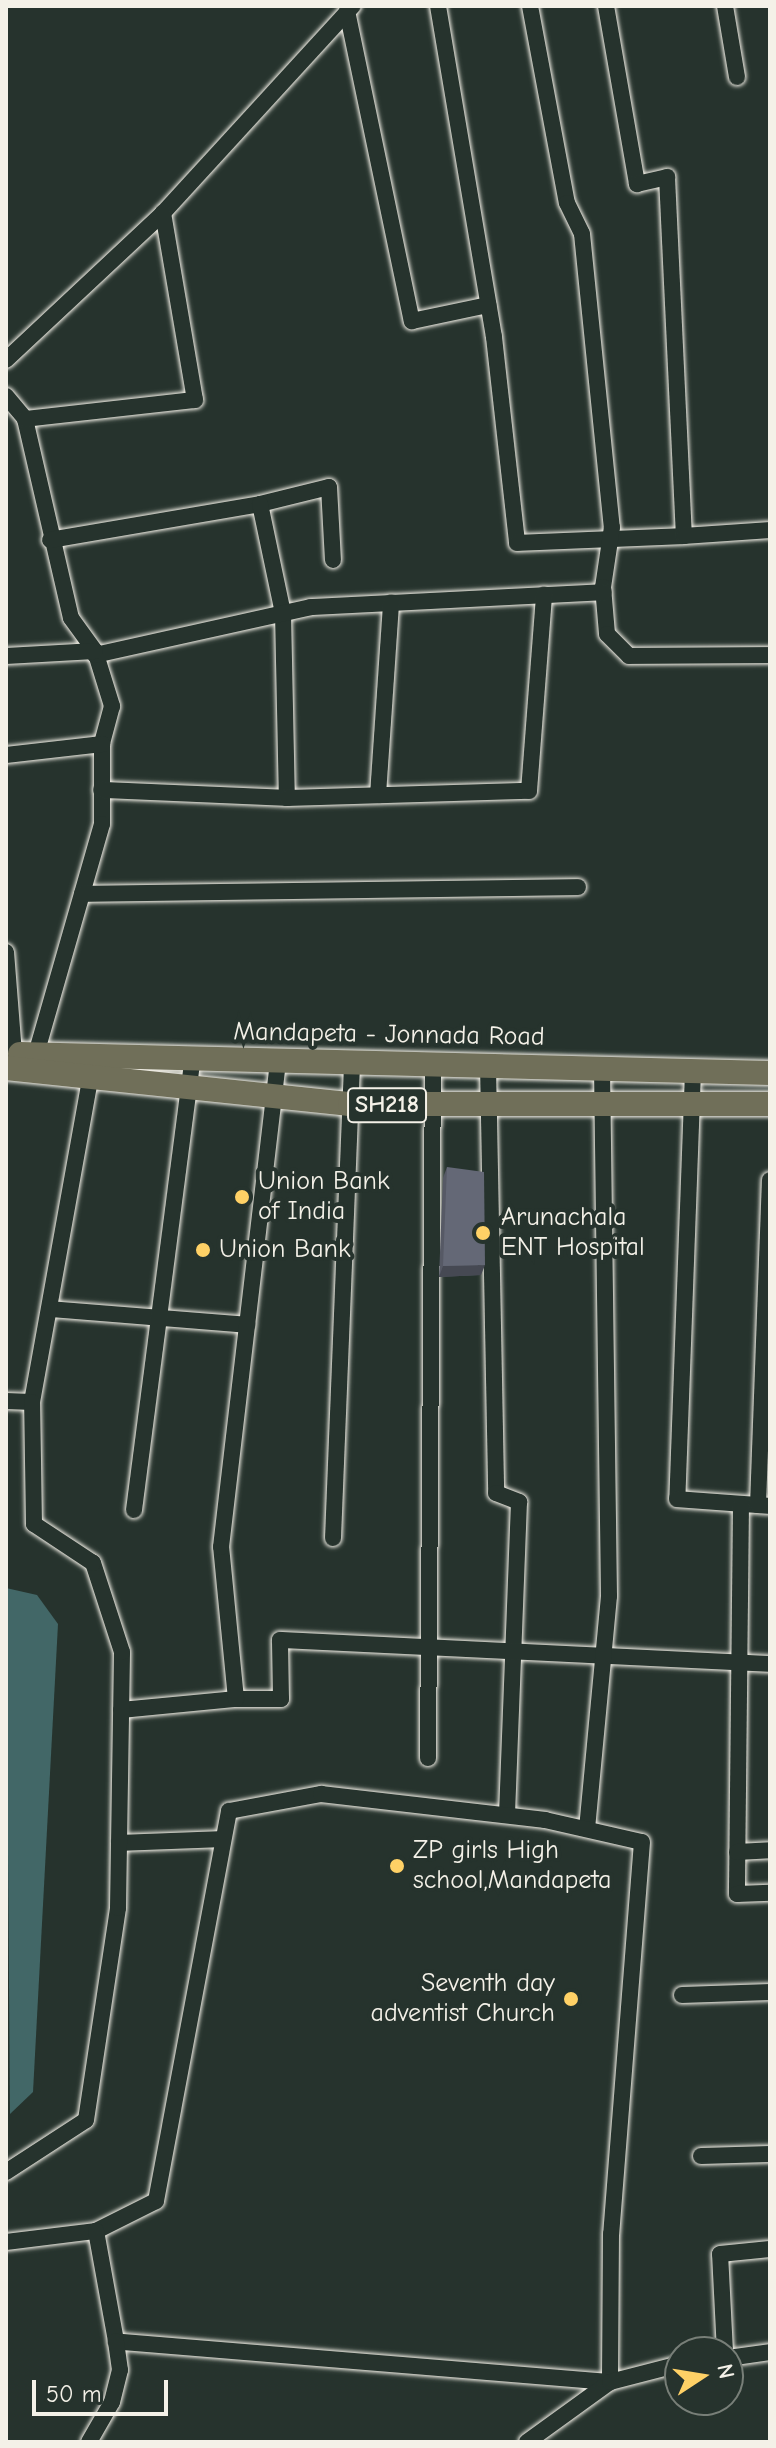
<!DOCTYPE html>
<style>
body{margin:0}
#map{position:relative;width:776px;height:2448px;overflow:hidden;background:#26332d;font-family:"Comic Neue",sans-serif}
div>[style]{position:absolute}
[style*='--x']{left:calc(var(--x)*1px);top:calc(var(--y)*1px);width:calc(var(--w)*1px);rotate:calc(var(--a)*1deg)}
.water>*{inset:0;background:#426767}
.roads{filter:drop-shadow(0 0 2px #f4f1e8) drop-shadow(0 0 2px #f4f1e8)}
.street>*{height:16px;margin:-8px;padding:0 8px;transform-origin:8px;border-radius:8px;background:#26332d}
.primary>*{height:24px;margin:-12px;padding:0 12px;transform-origin:12px;border-radius:12px;background:#706f59}
.wall>*{inset:0;background:#565965}
.shaded-wall>*{inset:0;background:#464953}
.building>*{inset:0;background:#646876}
.dots>*{width:22px;height:22px;translate:-50% -50%;box-sizing:border-box;border:4px solid #26332d;border-radius:50%}
span{translate:-50% -50%;white-space:nowrap;text-align:center;line-height:1.15;-webkit-text-stroke:8px #26332d;paint-order:stroke}
.shield-label span{padding:2px 6px;background:#26332d;border:2px solid;border-radius:6px;-webkit-text-stroke-width:0}
.shield-label{font-size:24px;color:#f4f1e8;font-weight:700}
.street-label{font-size:26px;color:#f4f1e8}
.poi-label{font-size:26px;color:#f4f1e8}
.left{translate:0 -50%;text-align:left}
.right{translate:-100% -50%;text-align:right}
.frame{position:absolute;inset:0;border:8px solid #f4f1e8;pointer-events:none}
.north{position:absolute;left:664px;top:2336px;width:80px;height:80px;box-sizing:border-box;background:#26332d;border:2px solid #787f78;border-radius:50%;rotate:78deg;font-size:22px;font-weight:700;line-height:32px;text-align:center;color:#f4f1e8}
.north::after{content:'';display:block;margin:auto;width:28px;height:36px;background:#ffd166;clip-path:polygon(50% 0,100% 100%,50% 72%,0 100%)}
.scale{position:absolute;left:32px;top:2380px;width:136px;height:36px;box-sizing:border-box;border:4px solid #f4f1e8;border-top:0;padding-left:10px;font-size:24px;line-height:28px;white-space:nowrap;color:#f4f1e8;-webkit-text-stroke:6px #26332d;paint-order:stroke}
</style>
<div id="map">
<div class="water">
<div style="clip-path:polygon(6px 1588px,37px 1595px,58px 1624px,33px 2092px,10px 2114px)"></div>
</div>
<div class="roads">
<div class="street">
<div style="--x:438;--y:6;--w:336;--a:80.4"></div>
<div style="--x:494;--y:337;--w:207;--a:83.6"></div>
<div style="--x:517;--y:543;--w:167;--a:-2.4"></div>
<div style="--x:530;--y:6;--w:200;--a:79.4"></div>
<div style="--x:567;--y:203;--w:34;--a:64"></div>
<div style="--x:582;--y:234;--w:295;--a:84.2"></div>
<div style="--x:612;--y:527;--w:61;--a:98.5"></div>
<div style="--x:603;--y:587;--w:47;--a:85.1"></div>
<div style="--x:607;--y:634;--w:31;--a:45"></div>
<div style="--x:629;--y:656;--w:141;--a:-0.4"></div>
<div style="--x:606;--y:6;--w:181;--a:80.1"></div>
<div style="--x:637;--y:184;--w:31;--a:-13"></div>
<div style="--x:667;--y:177;--w:359;--a:87.3"></div>
<div style="--x:684;--y:536;--w:86;--a:-4"></div>
<div style="--x:725;--y:6;--w:72;--a:80.4"></div>
<div style="--x:347;--y:11;--w:317;--a:78.2"></div>
<div style="--x:412;--y:321;--w:78;--a:-11.9"></div>
<div style="--x:6;--y:360;--w:215;--a:-43.1"></div>
<div style="--x:163;--y:213;--w:281;--a:-47.5"></div>
<div style="--x:6;--y:396;--w:30;--a:50"></div>
<div style="--x:25;--y:419;--w:204;--a:77"></div>
<div style="--x:71;--y:618;--w:41;--a:54"></div>
<div style="--x:95;--y:651;--w:58;--a:72.8"></div>
<div style="--x:112;--y:706;--w:39;--a:105"></div>
<div style="--x:102;--y:744;--w:80;--a:90"></div>
<div style="--x:102;--y:824;--w:239;--a:106"></div>
<div style="--x:25;--y:419;--w:171;--a:-6.4"></div>
<div style="--x:195;--y:400;--w:190;--a:-99.7"></div>
<div style="--x:260;--y:504;--w:71;--a:-13.8"></div>
<div style="--x:329;--y:487;--w:73;--a:86.9"></div>
<div style="--x:50;--y:540;--w:213;--a:-9.7"></div>
<div style="--x:260;--y:504;--w:111;--a:78.1"></div>
<div style="--x:283;--y:613;--w:185;--a:88.8"></div>
<div style="--x:287;--y:798;--w:186;--a:-177.5"></div>
<div style="--x:95;--y:655;--w:221;--a:-12.5"></div>
<div style="--x:311;--y:607;--w:293;--a:-2.9"></div>
<div style="--x:6;--y:656;--w:89;--a:-3.2"></div>
<div style="--x:6;--y:755;--w:97;--a:-6.5"></div>
<div style="--x:378;--y:795;--w:193;--a:-86.1"></div>
<div style="--x:287;--y:798;--w:242;--a:-1.7"></div>
<div style="--x:529;--y:791;--w:197;--a:-85.6"></div>
<div style="--x:82;--y:894;--w:496;--a:-0.8"></div>
<div style="--x:6;--y:952;--w:102;--a:85.5"></div>
<div style="--x:488;--y:1066;--w:427;--a:88.9"></div>
<div style="--x:496;--y:1493;--w:25;--a:21"></div>
<div style="--x:519;--y:1502;--w:313;--a:92.2"></div>
<div style="--x:693;--y:1071;--w:428;--a:92.1"></div>
<div style="--x:677;--y:1499;--w:93;--a:4.3"></div>
<div style="--x:50;--y:1309;--w:198;--a:4.6"></div>
<div style="--x:6;--y:1401;--w:26;--a:2"></div>
<div style="--x:32;--y:1402;--w:339;--a:-79.8"></div>
<div style="--x:741;--y:1504;--w:390;--a:90.6"></div>
<div style="--x:737;--y:1894;--w:33;--a:-2"></div>
<div style="--x:758;--y:1505;--w:325;--a:-87.9"></div>
<div style="--x:134;--y:1510;--w:456;--a:-82.6"></div>
<div style="--x:333;--y:1538;--w:476;--a:-87.7"></div>
<div style="--x:236;--y:1699;--w:45;--a:0"></div>
<div style="--x:281;--y:1699;--w:59;--a:-91"></div>
<div style="--x:280;--y:1640;--w:491;--a:2.8"></div>
<div style="--x:121;--y:1710;--w:116;--a:-5.5"></div>
<div style="--x:236;--y:1699;--w:153;--a:-95.6"></div>
<div style="--x:221;--y:1547;--w:489;--a:-83.3"></div>
<div style="--x:428;--y:1758;--w:693;--a:-89.59"></div>
<div style="--x:587;--y:1829;--w:234;--a:-84.6"></div>
<div style="--x:609;--y:1596;--w:527;--a:-90.76"></div>
<div style="--x:119;--y:1843;--w:104;--a:-2.2"></div>
<div style="--x:737;--y:1852;--w:33;--a:-3"></div>
<div style="--x:682;--y:1995;--w:88;--a:-2"></div>
<div style="--x:701;--y:2156;--w:69;--a:-1.7"></div>
<div style="--x:6;--y:2172;--w:95;--a:-33"></div>
<div style="--x:86;--y:2120;--w:214;--a:-81.4"></div>
<div style="--x:118;--y:1908;--w:256;--a:-89.1"></div>
<div style="--x:122;--y:1652;--w:94;--a:-108"></div>
<div style="--x:93;--y:1563;--w:71;--a:-146.5"></div>
<div style="--x:34;--y:1524;--w:122;--a:-90.9"></div>
<div style="--x:6;--y:2242;--w:91;--a:-7"></div>
<div style="--x:96;--y:2231;--w:67;--a:-26.6"></div>
<div style="--x:156;--y:2201;--w:397;--a:-79.4"></div>
<div style="--x:229;--y:1811;--w:94;--a:-10.5"></div>
<div style="--x:321;--y:1794;--w:226;--a:6.6"></div>
<div style="--x:545;--y:1820;--w:99;--a:12.8"></div>
<div style="--x:642;--y:1842;--w:393;--a:94.5"></div>
<div style="--x:611;--y:2234;--w:148;--a:90.4"></div>
<div style="--x:610;--y:2382;--w:496;--a:-175.3"></div>
<div style="--x:116;--y:2341;--w:112;--a:-100.3"></div>
<div style="--x:725;--y:2352;--w:98;--a:-92.9"></div>
<div style="--x:720;--y:2254;--w:50;--a:-5.7"></div>
<div style="--x:728;--y:2358;--w:42;--a:-8.1"></div>
<div style="--x:89;--y:2442;--w:46;--a:-60.1"></div>
<div style="--x:112;--y:2402;--w:33;--a:-76"></div>
<div style="--x:120;--y:2370;--w:29;--a:-98"></div>
<div style="--x:527;--y:2442;--w:102;--a:-35.9"></div>
<div style="--x:610;--y:2382;--w:72;--a:-14.4"></div>
</div>
<div class="primary">
<div style="--x:20;--y:1054;--w:750;--a:1.45"></div>
<div style="--x:6;--y:1068;--w:346;--a:6"></div>
<div style="--x:350;--y:1104;--w:420;--a:0"></div>
</div>
</div>
<div class="wall">
<div style="clip-path:polygon(447px 1167px,481px 1275px,439px 1277px,443px 1178px)"></div>
</div>
<div class="shaded-wall">
<div style="clip-path:polygon(485px 1265px,481px 1275px,439px 1277px,443px 1266px)"></div>
</div>
<div class="building">
<div style="clip-path:polygon(447px 1167px,484px 1172px,485px 1265px,443px 1266px)"></div>
</div>
<div class="dots">
<div style="left:242px;top:1197px;background:#ffd166"></div>
<div style="left:483px;top:1233px;background:#ffd166"></div>
<div style="left:203px;top:1250px;background:#ffd166"></div>
<div style="left:397px;top:1866px;background:#ffd166"></div>
<div style="left:571px;top:1999px;background:#ffd166"></div>
</div>
<div class="shield-label">
<span style="left:387px;top:1105px">SH218</span>
</div>
<div class="street-label">
<span style="left:389px;top:1035px;rotate:1deg">Mandapeta - Jonnada Road</span>
</div>
<div class="poi-label">
<span class="left" style="left:258px;top:1197px">Union Bank<br>of India</span>
<span class="left" style="left:501px;top:1233px">Arunachala<br>ENT Hospital</span>
<span class="left" style="left:219px;top:1250px">Union Bank</span>
<span class="left" style="left:413px;top:1866px">ZP girls High<br>school,Mandapeta</span>
<span class="right" style="left:555px;top:1999px">Seventh day<br>adventist Church</span>
</div>
<div class="frame"></div>
<div class="north">N</div>
<div class="scale">50 m</div>
</div>
